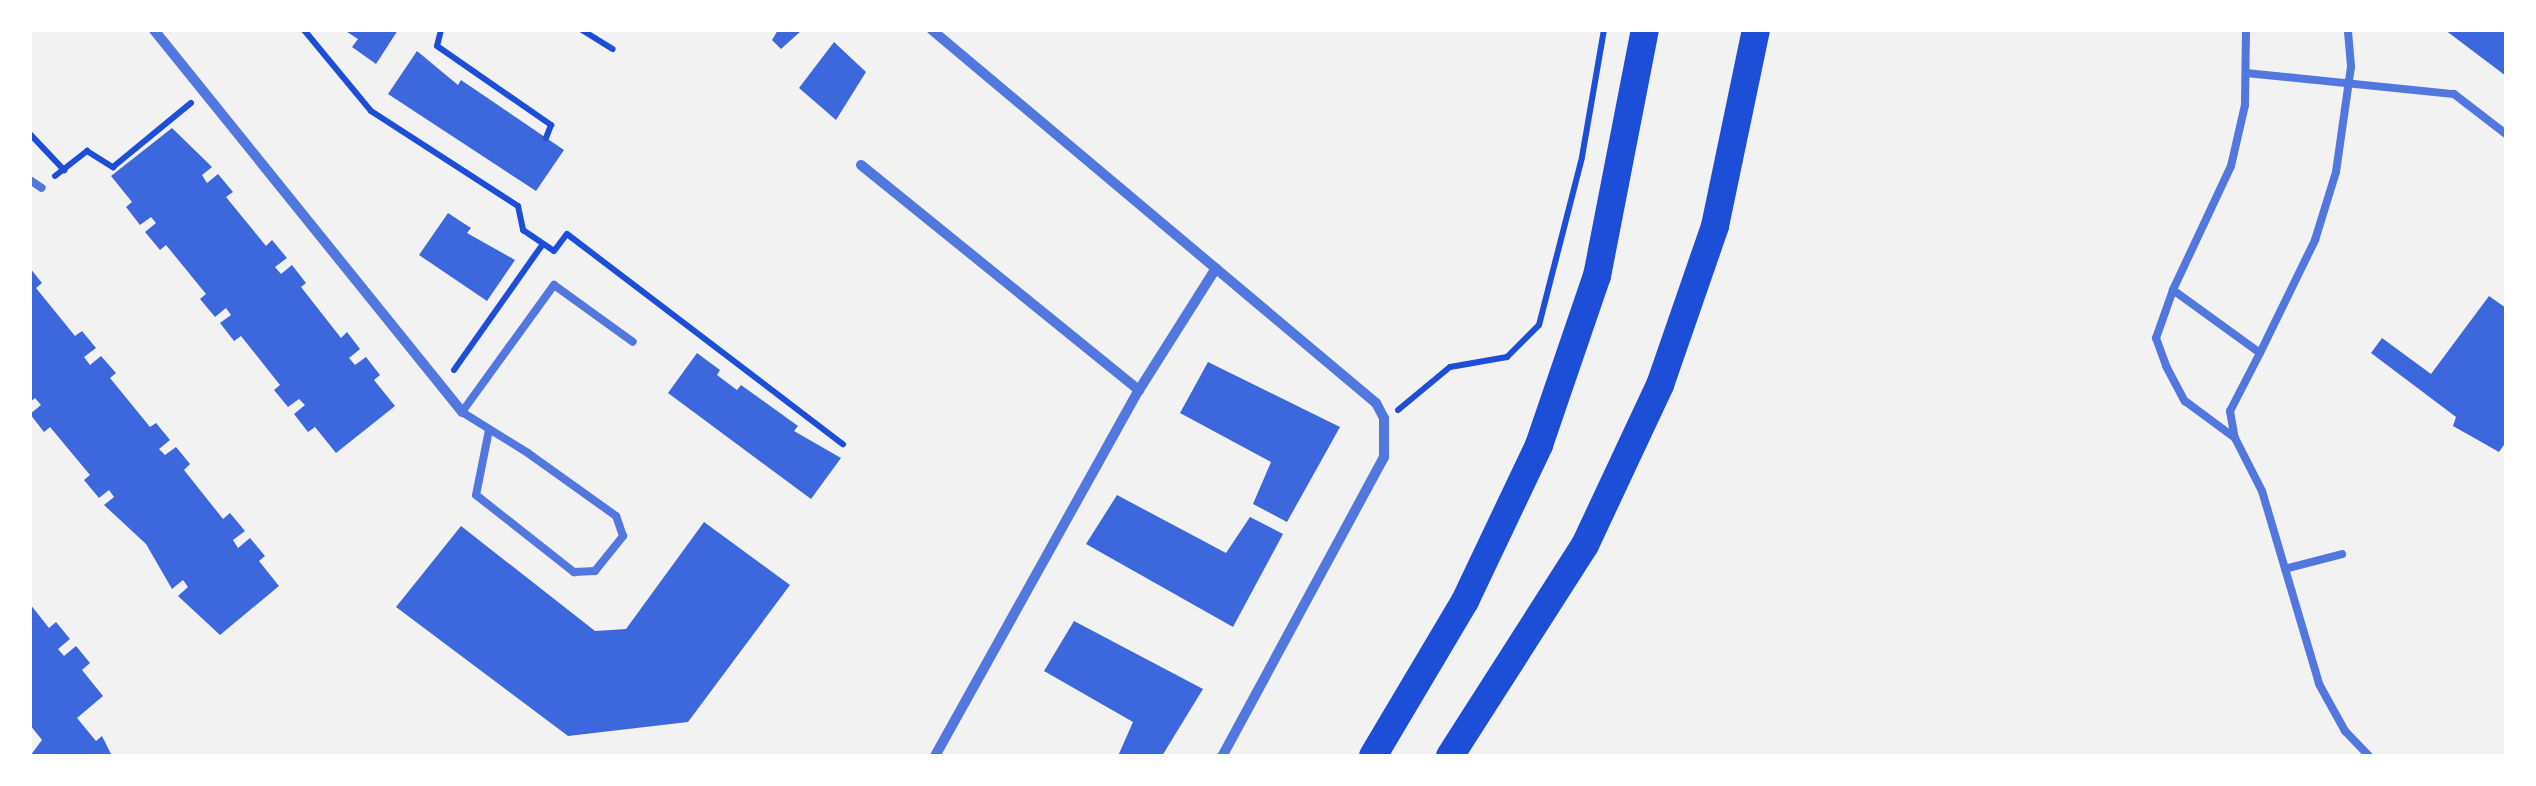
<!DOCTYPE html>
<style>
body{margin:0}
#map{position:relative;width:2536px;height:786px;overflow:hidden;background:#f2f2f2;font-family:Mulish,sans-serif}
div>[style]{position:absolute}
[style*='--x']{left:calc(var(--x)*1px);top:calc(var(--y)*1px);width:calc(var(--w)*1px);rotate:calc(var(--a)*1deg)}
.building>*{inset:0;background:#3d67dc}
.path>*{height:6px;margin:-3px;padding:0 3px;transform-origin:3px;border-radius:3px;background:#1d4ed8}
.service>*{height:8px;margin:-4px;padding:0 4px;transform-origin:4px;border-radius:4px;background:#5277de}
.minor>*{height:10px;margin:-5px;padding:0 5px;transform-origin:5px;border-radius:5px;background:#5277de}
.trunk>*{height:28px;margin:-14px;padding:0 14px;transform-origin:14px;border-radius:14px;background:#1d4ed8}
span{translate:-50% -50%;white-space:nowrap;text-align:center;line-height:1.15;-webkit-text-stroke:8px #fff;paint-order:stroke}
.frame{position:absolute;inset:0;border:32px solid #fff;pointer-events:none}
</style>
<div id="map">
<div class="building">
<div style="clip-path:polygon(344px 30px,398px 30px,376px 64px,352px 47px,358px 39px)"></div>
<div style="clip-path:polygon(778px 30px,802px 30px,781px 49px,772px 40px)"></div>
<div style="clip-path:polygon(2445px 30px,2506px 30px,2506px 76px)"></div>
<div style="clip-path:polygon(834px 42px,866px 72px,836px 120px,799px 88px)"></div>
<div style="clip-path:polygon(417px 51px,458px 85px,461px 80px,564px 150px,536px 191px,388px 94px)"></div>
<div style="clip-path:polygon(172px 128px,212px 167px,202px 175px,207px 183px,218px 174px,233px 192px,226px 197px,266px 246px,272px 240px,287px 258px,275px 267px,281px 274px,292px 265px,306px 283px,301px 287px,341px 338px,347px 332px,360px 349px,349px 358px,355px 365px,366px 357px,380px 375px,374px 380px,395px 406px,336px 453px,315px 427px,308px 432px,294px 414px,305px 405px,299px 399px,288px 407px,274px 390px,280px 385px,241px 336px,234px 341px,220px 323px,231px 315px,226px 308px,215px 317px,200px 299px,206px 294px,166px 245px,160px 250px,145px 232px,156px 223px,151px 217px,140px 225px,126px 207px,132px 202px,111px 176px)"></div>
<div style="clip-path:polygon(448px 213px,471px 228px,467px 233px,515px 260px,487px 301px,419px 255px)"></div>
<div style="clip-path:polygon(30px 268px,42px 283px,36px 288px,75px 336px,82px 331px,96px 348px,84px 357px,90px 365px,101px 356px,116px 373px,110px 378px,150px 427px,156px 423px,170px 440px,159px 449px,165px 455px,176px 447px,190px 464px,184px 470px,223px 519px,230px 513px,245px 531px,233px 540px,238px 548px,250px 538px,265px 556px,259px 561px,279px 586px,220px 635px,178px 596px,188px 587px,183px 580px,172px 589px,146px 544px,104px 505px,114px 497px,109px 490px,99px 498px,84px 480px,90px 475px,50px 427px,44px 432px,30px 414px,41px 405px,35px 398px,30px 402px)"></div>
<div style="clip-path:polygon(2489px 296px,2506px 308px,2506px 442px,2499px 452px,2453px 426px,2456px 417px,2371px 353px,2382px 338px,2431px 374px)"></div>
<div style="clip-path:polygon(697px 353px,720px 370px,717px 375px,737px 390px,741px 385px,798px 426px,794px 431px,841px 458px,811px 499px,668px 393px)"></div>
<div style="clip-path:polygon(1208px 362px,1340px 427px,1287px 522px,1253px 504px,1271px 462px,1180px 413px)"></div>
<div style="clip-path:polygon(1117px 495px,1226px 553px,1250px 517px,1283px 534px,1233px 627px,1086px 544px)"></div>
<div style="clip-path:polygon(704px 522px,790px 585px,688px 722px,568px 736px,396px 607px,461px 526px,595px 631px,626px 629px)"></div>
<div style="clip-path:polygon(30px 604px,49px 628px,56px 622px,70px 639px,58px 649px,64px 656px,76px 646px,90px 663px,82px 670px,103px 696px,77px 718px,96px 741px,102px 736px,112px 756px,30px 756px,42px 740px,30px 725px)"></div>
<div style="clip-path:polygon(1074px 621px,1203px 689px,1162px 756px,1118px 756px,1133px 722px,1044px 671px)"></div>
</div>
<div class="path">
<div style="--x:304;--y:30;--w:105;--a:50.4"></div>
<div style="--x:371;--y:111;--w:175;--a:32.9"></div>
<div style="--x:518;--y:206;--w:25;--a:78"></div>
<div style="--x:523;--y:230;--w:37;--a:34"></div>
<div style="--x:554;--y:251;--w:21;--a:-53"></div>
<div style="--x:567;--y:234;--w:347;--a:37.3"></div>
<div style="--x:441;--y:30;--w:16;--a:104"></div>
<div style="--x:437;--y:46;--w:139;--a:34.7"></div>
<div style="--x:551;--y:125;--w:14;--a:111"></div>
<div style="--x:582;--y:30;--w:36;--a:32"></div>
<div style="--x:30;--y:134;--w:50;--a:46.6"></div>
<div style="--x:55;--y:176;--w:41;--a:-38"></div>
<div style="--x:87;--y:151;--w:31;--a:32"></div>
<div style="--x:113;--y:167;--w:101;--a:-39.4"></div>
<div style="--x:454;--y:370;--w:154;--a:-54.8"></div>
<div style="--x:1398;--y:410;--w:67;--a:-39.6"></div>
<div style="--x:1450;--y:367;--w:58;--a:-10"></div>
<div style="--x:1507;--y:357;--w:45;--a:-45"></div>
<div style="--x:1539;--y:325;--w:173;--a:-75.6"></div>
<div style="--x:1582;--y:157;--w:129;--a:-80.2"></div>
</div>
<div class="service">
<div style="--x:2246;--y:30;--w:75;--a:90.8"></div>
<div style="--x:2245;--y:105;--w:63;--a:102.9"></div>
<div style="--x:2231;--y:166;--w:137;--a:115.1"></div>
<div style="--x:2173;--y:290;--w:107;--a:35.9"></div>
<div style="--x:2260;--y:353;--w:126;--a:-64"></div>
<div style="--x:2315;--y:240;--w:71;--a:-72.8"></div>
<div style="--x:2336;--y:172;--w:107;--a:-81.9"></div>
<div style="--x:2351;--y:66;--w:36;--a:-95"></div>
<div style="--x:2246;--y:73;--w:209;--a:5.8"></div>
<div style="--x:2454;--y:94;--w:66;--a:37.6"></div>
<div style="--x:30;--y:180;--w:14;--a:34"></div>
<div style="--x:2173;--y:290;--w:51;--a:109.5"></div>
<div style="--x:2156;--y:338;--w:30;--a:70"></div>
<div style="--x:2166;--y:366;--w:40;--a:62"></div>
<div style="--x:2185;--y:401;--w:62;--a:36.5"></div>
<div style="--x:2260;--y:353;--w:65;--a:117.3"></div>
<div style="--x:2230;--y:411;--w:27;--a:80"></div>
<div style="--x:2235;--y:438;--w:59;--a:63"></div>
<div style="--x:2262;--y:491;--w:201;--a:73.5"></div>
<div style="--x:2319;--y:684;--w:54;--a:61"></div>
<div style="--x:2345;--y:731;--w:35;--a:46"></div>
<div style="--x:489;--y:430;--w:66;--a:101.3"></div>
<div style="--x:476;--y:495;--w:125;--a:38.2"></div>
<div style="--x:574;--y:572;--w:21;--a:-3"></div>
<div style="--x:595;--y:571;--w:45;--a:-51.3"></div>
<div style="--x:623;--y:536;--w:21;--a:-109"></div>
<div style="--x:616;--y:516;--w:108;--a:-144.4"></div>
<div style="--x:528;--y:453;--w:78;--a:-148.2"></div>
<div style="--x:462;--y:412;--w:157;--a:-54.1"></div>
<div style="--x:554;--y:285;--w:97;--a:35.8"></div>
<div style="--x:2285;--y:569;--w:59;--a:-14.7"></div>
</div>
<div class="minor">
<div style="--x:154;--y:30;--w:491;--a:51.1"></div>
<div style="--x:932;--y:30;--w:580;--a:40.03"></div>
<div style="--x:1376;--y:403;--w:17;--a:62"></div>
<div style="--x:1384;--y:418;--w:39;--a:90"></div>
<div style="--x:1384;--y:457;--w:340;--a:118.4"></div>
<div style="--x:861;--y:165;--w:358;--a:39"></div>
<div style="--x:935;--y:756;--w:419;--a:-60.9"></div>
<div style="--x:1139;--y:390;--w:144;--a:-57.7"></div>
</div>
<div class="trunk">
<div style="--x:1373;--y:756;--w:180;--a:-59.3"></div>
<div style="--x:1465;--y:601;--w:173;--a:-64.6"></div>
<div style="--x:1539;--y:445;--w:179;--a:-71.1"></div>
<div style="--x:1597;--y:276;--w:251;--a:-79"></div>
<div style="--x:1450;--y:756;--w:250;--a:-57.4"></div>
<div style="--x:1585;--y:545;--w:177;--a:-64.9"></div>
<div style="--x:1660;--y:385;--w:168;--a:-70.9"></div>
<div style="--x:1715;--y:226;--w:200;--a:-78.2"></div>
</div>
<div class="frame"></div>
</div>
